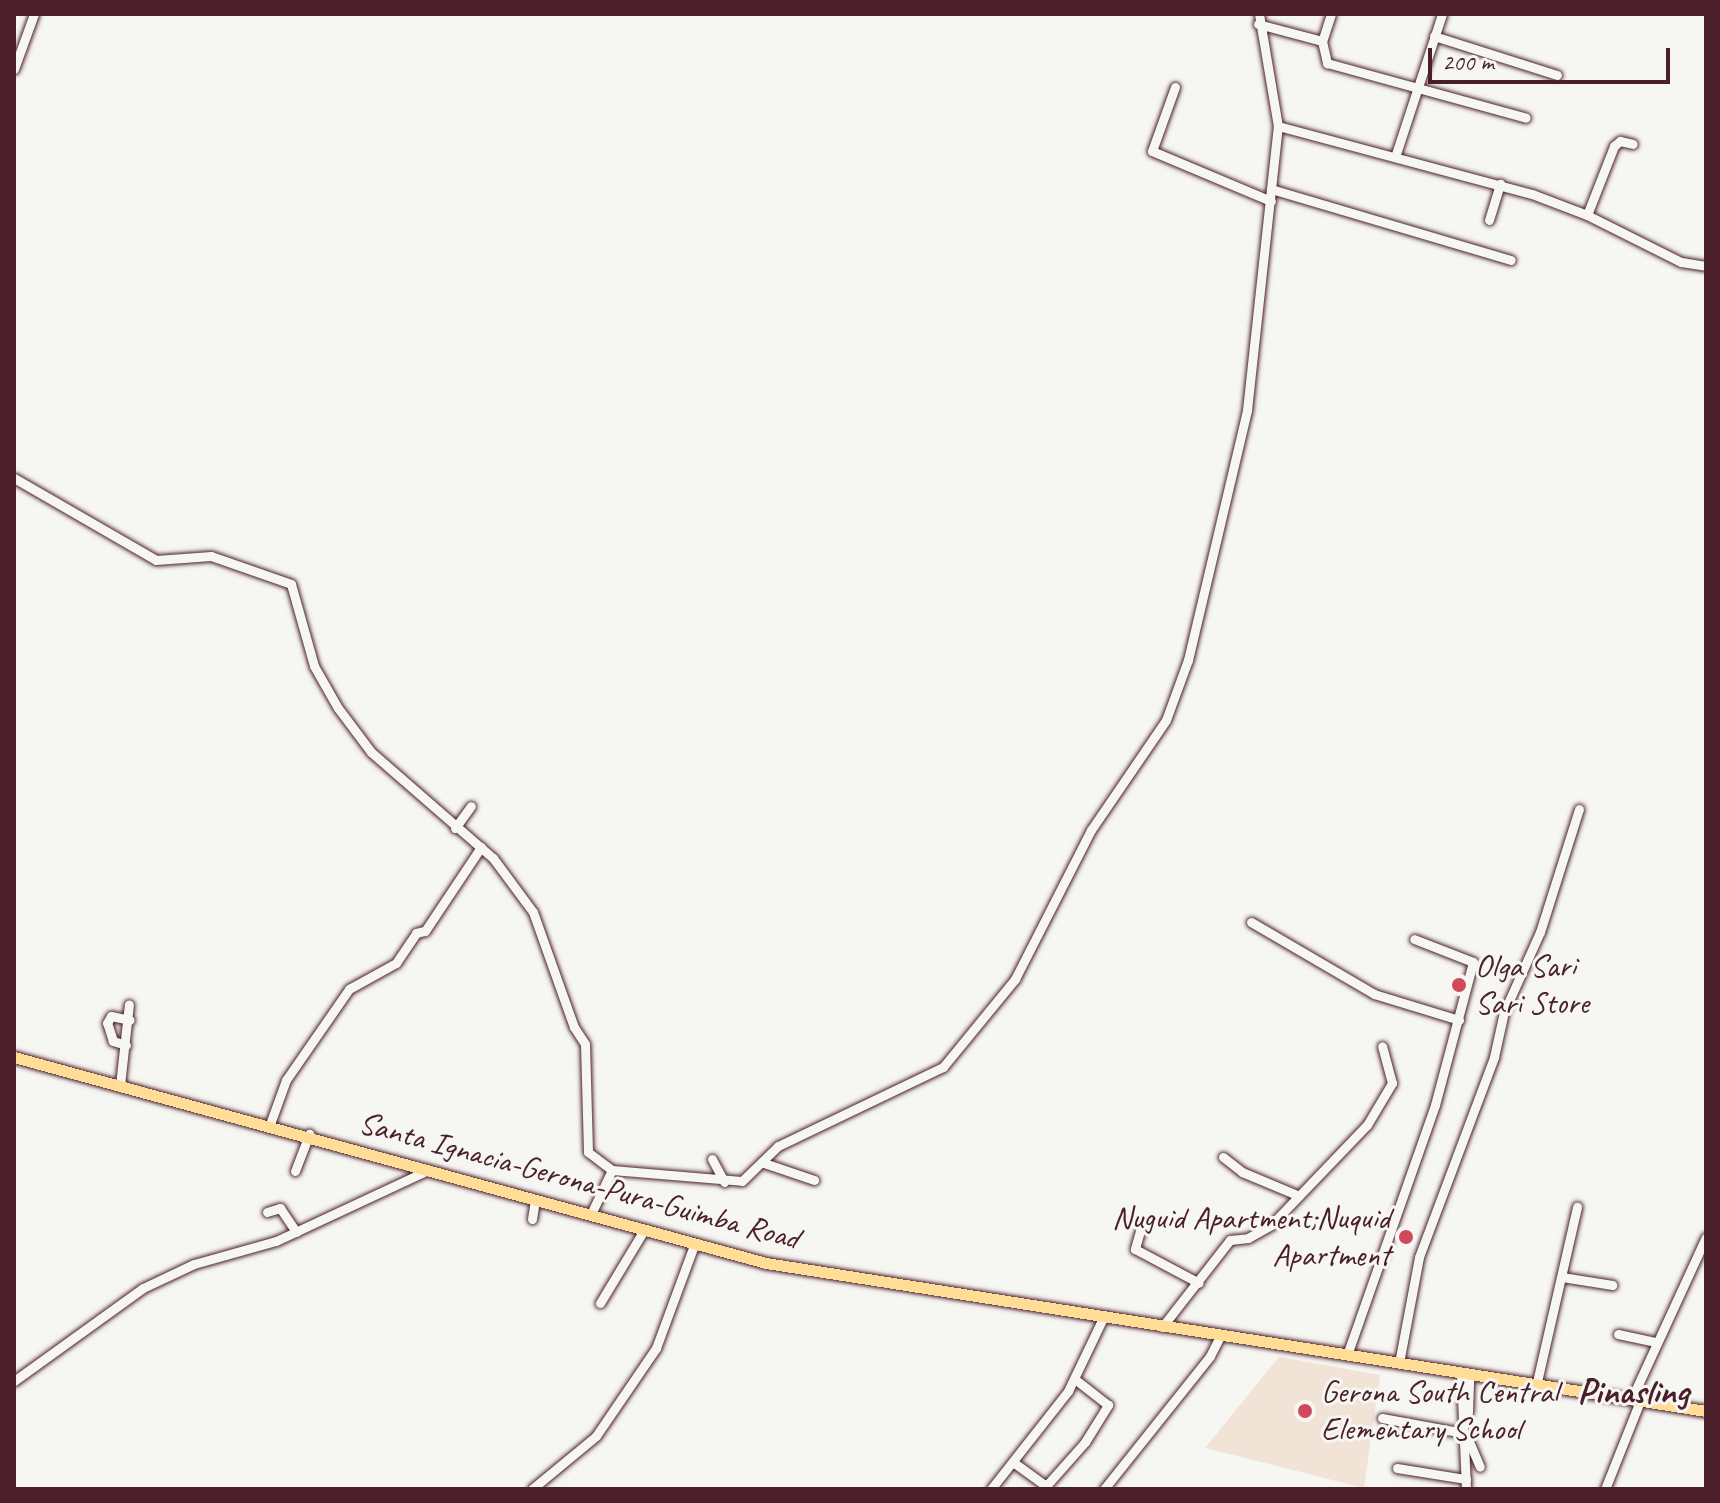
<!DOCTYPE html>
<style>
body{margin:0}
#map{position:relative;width:1720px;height:1503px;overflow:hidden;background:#f6f6f2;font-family:Caveat,sans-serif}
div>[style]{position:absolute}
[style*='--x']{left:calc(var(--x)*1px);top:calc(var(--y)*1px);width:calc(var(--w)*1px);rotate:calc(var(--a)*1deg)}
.built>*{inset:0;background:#f1e3d6}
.roads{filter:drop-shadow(0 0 2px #4a1f2b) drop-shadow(0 0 2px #4a1f2b)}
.minor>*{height:9px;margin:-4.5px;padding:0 4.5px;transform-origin:4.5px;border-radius:4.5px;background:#f6f6f2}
.major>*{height:11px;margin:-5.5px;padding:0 5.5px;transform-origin:5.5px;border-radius:5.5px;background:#ffdd96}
.dots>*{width:22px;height:22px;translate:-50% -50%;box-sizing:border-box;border:4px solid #f6f6f2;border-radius:50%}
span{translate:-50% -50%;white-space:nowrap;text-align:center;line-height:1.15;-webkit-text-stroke:6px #f6f6f2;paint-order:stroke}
.poi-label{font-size:32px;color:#4a1f2b}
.left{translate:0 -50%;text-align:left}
.right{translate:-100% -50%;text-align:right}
.street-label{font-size:32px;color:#4a1f2b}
.quarter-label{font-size:36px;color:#4a1f2b;font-weight:700}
.frame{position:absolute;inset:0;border:16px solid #4a1f2b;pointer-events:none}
.scale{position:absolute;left:1428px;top:48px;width:242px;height:36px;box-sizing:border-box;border:4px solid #4a1f2b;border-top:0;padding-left:10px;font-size:24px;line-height:28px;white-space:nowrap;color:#4a1f2b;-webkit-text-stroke:6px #f6f6f2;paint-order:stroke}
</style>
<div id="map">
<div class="built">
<div style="clip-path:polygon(1279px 1357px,1380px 1375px,1364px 1488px,1205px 1448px)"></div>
</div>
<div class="roads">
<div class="minor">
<div style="--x:1259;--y:14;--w:114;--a:80.4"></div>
<div style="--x:1278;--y:126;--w:263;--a:15"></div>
<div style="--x:1532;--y:194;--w:59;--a:20.9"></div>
<div style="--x:1587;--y:215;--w:105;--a:26.6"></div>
<div style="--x:1681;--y:262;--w:25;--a:9"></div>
<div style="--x:1331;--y:14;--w:28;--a:108"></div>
<div style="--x:1322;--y:41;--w:23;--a:77"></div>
<div style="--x:1327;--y:63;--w:206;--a:15.4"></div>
<div style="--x:1258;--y:24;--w:66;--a:14.9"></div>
<div style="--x:1434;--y:36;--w:129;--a:17.6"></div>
<div style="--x:14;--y:69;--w:59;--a:-70"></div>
<div style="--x:1175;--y:87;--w:68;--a:109.8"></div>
<div style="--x:1152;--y:151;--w:129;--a:22.8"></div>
<div style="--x:1395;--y:157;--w:151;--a:-71.8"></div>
<div style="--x:1271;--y:189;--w:250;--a:16.5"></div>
<div style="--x:1587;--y:215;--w:74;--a:-68.6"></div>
<div style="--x:1614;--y:146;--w:8;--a:-40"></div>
<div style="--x:1620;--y:141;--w:13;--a:13"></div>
<div style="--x:1489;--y:220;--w:38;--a:-73"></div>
<div style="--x:14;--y:478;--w:164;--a:30"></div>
<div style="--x:156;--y:560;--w:55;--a:-4.2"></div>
<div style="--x:211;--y:556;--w:85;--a:19.3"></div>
<div style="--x:291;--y:584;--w:85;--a:74.3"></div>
<div style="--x:314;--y:666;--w:48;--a:60.3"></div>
<div style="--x:338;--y:708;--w:55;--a:53.1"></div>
<div style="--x:371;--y:752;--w:162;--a:41"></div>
<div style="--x:493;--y:858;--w:67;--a:53.5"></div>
<div style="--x:533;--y:912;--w:122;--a:70.4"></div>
<div style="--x:574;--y:1027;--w:20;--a:57"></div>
<div style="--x:585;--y:1044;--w:108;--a:88.4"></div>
<div style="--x:588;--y:1152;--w:30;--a:37"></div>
<div style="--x:455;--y:828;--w:27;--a:-54"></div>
<div style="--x:1251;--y:922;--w:143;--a:30.3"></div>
<div style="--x:1374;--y:994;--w:89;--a:17"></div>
<div style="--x:126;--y:1045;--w:14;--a:-163"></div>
<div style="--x:113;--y:1041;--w:19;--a:-108"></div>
<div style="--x:107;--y:1023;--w:8;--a:-60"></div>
<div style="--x:111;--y:1016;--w:19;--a:12"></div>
<div style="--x:120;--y:1085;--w:81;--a:-83.7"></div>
<div style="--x:270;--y:1124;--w:47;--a:-70"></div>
<div style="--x:286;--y:1080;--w:111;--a:-55.3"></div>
<div style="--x:349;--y:989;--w:54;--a:-29"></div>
<div style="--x:396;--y:963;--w:36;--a:-56"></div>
<div style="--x:416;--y:933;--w:9;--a:-13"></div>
<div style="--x:425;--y:931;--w:101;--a:-56.3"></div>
<div style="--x:1223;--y:1157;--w:24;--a:38"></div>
<div style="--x:1242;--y:1172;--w:60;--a:22.7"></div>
<div style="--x:712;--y:1159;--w:26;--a:62"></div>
<div style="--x:764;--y:1163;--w:53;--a:18.8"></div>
<div style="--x:295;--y:1171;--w:40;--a:-69"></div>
<div style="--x:267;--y:1212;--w:14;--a:-17"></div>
<div style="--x:280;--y:1208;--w:29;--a:56"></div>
<div style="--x:591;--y:1214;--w:49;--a:-64.5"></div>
<div style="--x:612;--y:1170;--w:130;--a:4.8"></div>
<div style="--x:742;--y:1181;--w:50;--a:-44.2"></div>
<div style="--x:778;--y:1146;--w:183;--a:-25.6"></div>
<div style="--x:943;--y:1067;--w:114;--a:-50.7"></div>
<div style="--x:1015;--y:979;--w:167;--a:-63"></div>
<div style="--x:1091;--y:830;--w:133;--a:-55.7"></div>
<div style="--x:1166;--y:720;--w:64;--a:-69.9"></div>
<div style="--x:1188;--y:660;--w:257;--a:-76.7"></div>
<div style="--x:1247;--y:410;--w:286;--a:-83.8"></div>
<div style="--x:532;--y:1219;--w:20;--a:-81"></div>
<div style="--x:1140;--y:1231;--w:19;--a:106"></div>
<div style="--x:1135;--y:1249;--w:72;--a:28"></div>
<div style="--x:1562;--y:1277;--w:51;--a:9.1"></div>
<div style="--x:600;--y:1303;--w:85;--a:-58.9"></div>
<div style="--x:1162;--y:1327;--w:110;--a:-52"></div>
<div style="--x:1230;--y:1240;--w:18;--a:-6"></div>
<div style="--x:1248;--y:1238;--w:26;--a:-29"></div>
<div style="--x:1271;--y:1225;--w:139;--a:-46.2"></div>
<div style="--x:1367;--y:1125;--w:49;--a:-59.2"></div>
<div style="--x:1392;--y:1083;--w:38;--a:-105"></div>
<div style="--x:1618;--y:1334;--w:40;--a:12"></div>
<div style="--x:1347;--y:1355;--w:265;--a:-70.6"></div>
<div style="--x:1435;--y:1105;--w:148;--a:-75.1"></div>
<div style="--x:1473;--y:962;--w:63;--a:-158.7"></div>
<div style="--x:1399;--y:1363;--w:108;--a:-79.3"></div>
<div style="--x:1419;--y:1257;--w:214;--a:-69.4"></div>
<div style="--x:1494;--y:1057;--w:46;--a:-77.5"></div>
<div style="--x:1504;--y:1012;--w:88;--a:-65.8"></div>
<div style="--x:1540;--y:932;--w:129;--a:-72.4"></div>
<div style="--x:1461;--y:1374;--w:115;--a:87.5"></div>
<div style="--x:14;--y:1381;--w:159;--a:-35.8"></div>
<div style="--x:143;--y:1288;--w:56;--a:-25.2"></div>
<div style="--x:194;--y:1264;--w:85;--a:-15.7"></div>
<div style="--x:276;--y:1241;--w:168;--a:-25"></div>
<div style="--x:1536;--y:1386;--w:184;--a:-77.1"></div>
<div style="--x:1631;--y:1400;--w:179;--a:-65.3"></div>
<div style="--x:1468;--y:1412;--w:37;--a:-88"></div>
<div style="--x:1382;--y:1418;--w:83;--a:10.4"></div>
<div style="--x:1468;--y:1439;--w:30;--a:67"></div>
<div style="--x:1013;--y:1462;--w:41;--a:36"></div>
<div style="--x:1046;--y:1486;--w:59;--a:-48.4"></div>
<div style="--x:1085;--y:1442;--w:44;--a:-58.1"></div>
<div style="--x:1108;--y:1405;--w:41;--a:-142"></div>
<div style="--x:1397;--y:1468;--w:70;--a:9.1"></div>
<div style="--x:532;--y:1489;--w:83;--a:-39.6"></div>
<div style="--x:596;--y:1436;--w:107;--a:-55.7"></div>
<div style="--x:656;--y:1348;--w:110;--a:-69.7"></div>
<div style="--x:991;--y:1489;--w:125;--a:-51.8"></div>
<div style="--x:1068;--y:1391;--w:81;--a:-64.4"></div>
<div style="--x:1104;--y:1489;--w:170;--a:-51.4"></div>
<div style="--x:1210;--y:1356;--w:22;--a:-63"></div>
<div style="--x:1605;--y:1489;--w:95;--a:-68.3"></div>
</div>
<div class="major">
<div style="--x:14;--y:1057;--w:780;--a:15.32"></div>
<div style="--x:766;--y:1263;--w:952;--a:8.95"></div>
</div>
</div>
<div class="dots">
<div style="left:1459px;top:985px;background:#d1495b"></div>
<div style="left:1406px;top:1237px;background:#d1495b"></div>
<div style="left:1305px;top:1411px;background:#d1495b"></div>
</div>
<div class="poi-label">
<span class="left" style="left:1475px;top:985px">Olga Sari<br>Sari Store</span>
<span class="right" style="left:1390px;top:1237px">Nuguid Apartment;Nuquid<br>Apartment</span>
<span class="left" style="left:1321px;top:1411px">Gerona South Central<br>Elementary School</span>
</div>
<div class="street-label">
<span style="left:579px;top:1181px;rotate:15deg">Santa Ignacia-Gerona-Pura-Guimba Road</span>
</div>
<div class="quarter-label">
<span style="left:1633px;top:1392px">Pinasling</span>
</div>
<div class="frame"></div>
<div class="scale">200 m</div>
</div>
